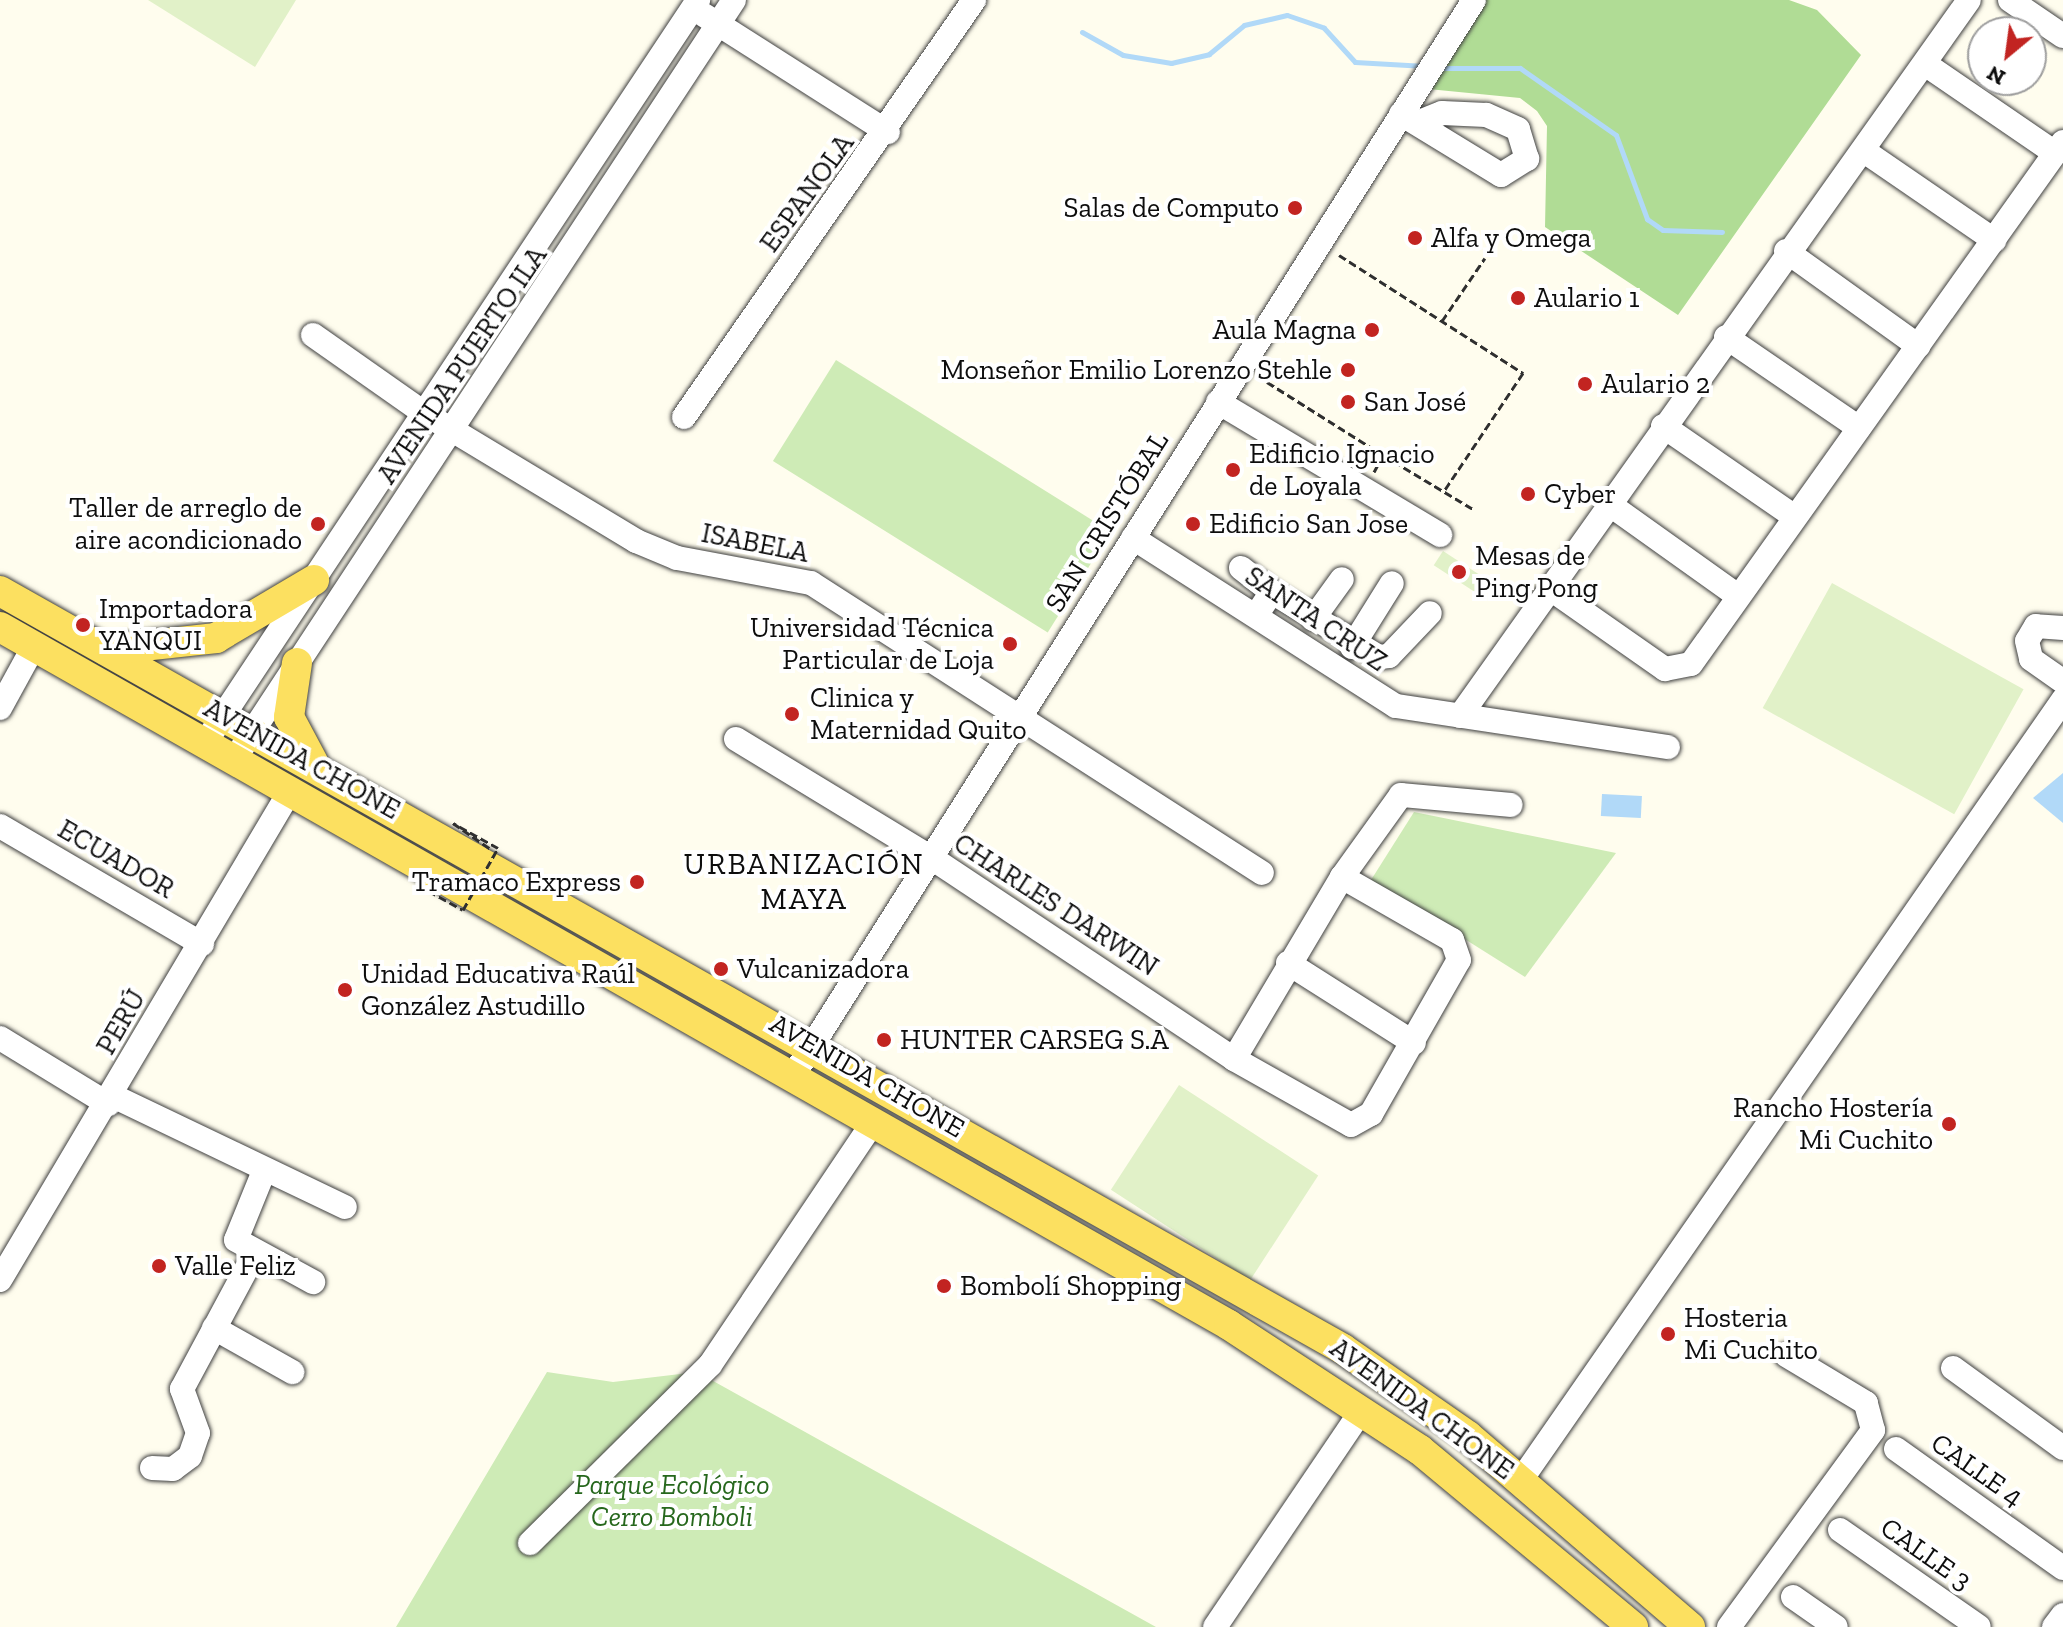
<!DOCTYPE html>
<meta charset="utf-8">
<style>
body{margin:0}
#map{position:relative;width:2063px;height:1627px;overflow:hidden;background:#fffdee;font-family:"Zilla Slab",serif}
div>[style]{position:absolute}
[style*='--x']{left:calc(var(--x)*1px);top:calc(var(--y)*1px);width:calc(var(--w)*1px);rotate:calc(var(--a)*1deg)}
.green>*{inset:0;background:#ceebb6;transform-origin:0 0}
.forest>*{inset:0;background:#b0dc95}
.pitch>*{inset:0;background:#e1f1c8;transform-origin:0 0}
.water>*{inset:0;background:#b1d9f8;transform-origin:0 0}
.stream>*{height:5px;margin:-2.5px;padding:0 2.5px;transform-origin:2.5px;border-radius:2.5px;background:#b1d9f8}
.path>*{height:3px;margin-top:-1.5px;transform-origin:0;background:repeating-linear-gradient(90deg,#2f2f2f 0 8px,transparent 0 12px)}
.roads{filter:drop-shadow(0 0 2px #404040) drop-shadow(0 0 2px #404040)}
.minor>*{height:24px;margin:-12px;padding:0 12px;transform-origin:12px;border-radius:12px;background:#fff}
.major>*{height:30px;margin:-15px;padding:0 15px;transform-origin:15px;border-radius:15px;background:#fce060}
.path-bridge>*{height:3px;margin-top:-1.5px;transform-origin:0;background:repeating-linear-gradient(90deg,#2f2f2f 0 8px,transparent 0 12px)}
.dots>*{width:22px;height:22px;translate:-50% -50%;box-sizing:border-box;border:4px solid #fff;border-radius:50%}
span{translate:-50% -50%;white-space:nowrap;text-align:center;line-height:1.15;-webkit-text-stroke:8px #fff;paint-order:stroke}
.street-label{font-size:28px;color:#0d0d0d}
.poi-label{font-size:28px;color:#0d0d0d}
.right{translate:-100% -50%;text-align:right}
.left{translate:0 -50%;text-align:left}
.park-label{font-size:28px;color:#26671c;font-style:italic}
.neighbourhood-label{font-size:30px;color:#0d0d0d;letter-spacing:2px}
.north{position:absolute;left:1967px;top:16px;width:80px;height:80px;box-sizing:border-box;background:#fff;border:2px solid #9e9e9e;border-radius:50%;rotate:209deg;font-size:22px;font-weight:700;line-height:32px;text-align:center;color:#0d0d0d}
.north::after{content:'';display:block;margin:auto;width:28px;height:36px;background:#c22421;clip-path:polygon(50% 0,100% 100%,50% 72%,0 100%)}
</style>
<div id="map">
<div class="green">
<div style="left:836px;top:360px;width:324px;height:119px;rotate:32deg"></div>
<div style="clip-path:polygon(1414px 812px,1616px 853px,1525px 977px,1371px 880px)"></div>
<div style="clip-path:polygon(547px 1372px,613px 1382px,697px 1372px,1156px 1627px,396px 1627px)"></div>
</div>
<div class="forest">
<div style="clip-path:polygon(1474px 0,1789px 0,1817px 10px,1861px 55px,1678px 315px,1545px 227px,1547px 126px,1537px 111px,1520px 98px,1418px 88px)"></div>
</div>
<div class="pitch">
<div style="clip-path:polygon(148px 0,296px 0,255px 67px)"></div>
<div style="left:1443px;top:551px;width:50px;height:17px;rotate:33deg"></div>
<div style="left:1832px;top:583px;width:219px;height:143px;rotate:29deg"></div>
<div style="left:1179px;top:1085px;width:166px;height:125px;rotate:33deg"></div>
</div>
<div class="water">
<div style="clip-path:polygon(2063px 773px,2063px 823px,2033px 798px)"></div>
<div style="left:1602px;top:794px;width:40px;height:22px;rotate:3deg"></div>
</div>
<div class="stream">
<div style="--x:1082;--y:32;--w:47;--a:29.3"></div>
<div style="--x:1123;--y:55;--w:49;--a:9.5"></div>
<div style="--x:1171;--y:63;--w:39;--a:-13"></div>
<div style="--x:1209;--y:54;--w:45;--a:-39.6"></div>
<div style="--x:1244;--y:25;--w:44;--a:-13.1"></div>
<div style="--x:1287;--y:15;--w:39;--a:19"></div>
<div style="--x:1324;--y:28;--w:46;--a:47.6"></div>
<div style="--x:1355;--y:62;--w:70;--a:3.3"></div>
<div style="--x:1438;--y:68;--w:82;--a:0"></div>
<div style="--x:1520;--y:68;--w:117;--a:34.9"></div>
<div style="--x:1616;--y:135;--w:90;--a:69.7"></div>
<div style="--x:1647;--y:219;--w:19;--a:35"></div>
<div style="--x:1663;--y:230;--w:59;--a:1.9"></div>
</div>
<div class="path">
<div style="--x:1339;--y:255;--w:219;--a:32.7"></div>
<div style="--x:1523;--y:373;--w:142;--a:123.8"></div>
<div style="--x:1442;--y:321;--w:76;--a:-55.7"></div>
<div style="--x:1267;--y:382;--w:137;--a:32.2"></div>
<div style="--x:1374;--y:472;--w:19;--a:-62"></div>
<div style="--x:1383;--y:455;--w:105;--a:31"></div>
</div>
<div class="roads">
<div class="minor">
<div style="--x:2010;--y:0;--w:64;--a:34.2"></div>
<div style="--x:704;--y:15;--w:218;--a:32.5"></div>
<div style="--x:1925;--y:64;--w:158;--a:34.4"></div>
<div style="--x:1401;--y:114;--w:117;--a:31.4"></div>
<div style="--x:1501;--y:175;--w:31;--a:-32"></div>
<div style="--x:1527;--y:159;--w:31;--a:-107"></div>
<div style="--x:1518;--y:129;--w:35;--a:-156"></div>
<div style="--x:1486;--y:115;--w:44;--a:-177.4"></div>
<div style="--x:1442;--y:113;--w:24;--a:158"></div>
<div style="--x:1864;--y:151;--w:158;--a:34.4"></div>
<div style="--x:1786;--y:251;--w:163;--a:35.7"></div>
<div style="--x:313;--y:335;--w:136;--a:35.1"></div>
<div style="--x:424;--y:413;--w:248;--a:31.1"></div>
<div style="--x:636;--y:541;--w:44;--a:22.5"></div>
<div style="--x:677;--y:558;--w:136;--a:10.6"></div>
<div style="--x:811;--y:583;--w:536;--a:32.74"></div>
<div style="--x:1726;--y:337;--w:161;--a:34.4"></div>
<div style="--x:1218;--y:402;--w:259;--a:30.9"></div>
<div style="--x:684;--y:417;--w:508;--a:-55.18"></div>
<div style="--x:1663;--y:426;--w:160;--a:34.6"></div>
<div style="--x:1609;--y:504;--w:158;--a:35.5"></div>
<div style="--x:1133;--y:538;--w:312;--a:32.6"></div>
<div style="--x:1396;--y:706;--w:275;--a:8.6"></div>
<div style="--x:1241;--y:568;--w:39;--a:38"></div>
<div style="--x:1552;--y:590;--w:138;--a:35"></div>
<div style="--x:1665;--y:669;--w:26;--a:-11"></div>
<div style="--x:1691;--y:664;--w:641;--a:-54.52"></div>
<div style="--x:1257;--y:614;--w:27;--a:-56"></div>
<div style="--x:1272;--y:592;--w:125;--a:31.3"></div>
<div style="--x:1379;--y:657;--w:10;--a:-6"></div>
<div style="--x:1389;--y:656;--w:59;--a:-46.4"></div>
<div style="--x:1313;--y:619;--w:49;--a:-54.1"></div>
<div style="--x:2063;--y:628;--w:27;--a:-176"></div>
<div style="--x:2036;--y:626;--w:17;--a:121"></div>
<div style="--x:2027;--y:641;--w:18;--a:77"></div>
<div style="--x:2031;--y:659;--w:39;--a:35"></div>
<div style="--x:1352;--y:647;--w:75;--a:-58"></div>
<div style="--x:0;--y:708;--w:71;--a:-61.3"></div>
<div style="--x:1460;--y:716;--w:878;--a:-54.59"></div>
<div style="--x:736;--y:739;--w:227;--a:31.3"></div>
<div style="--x:930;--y:857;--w:365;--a:33.6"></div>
<div style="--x:1234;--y:1059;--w:134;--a:29.4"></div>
<div style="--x:1351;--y:1125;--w:23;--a:-29"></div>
<div style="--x:1371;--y:1114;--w:177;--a:-60.3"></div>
<div style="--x:1459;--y:960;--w:21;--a:-109"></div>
<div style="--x:1452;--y:940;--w:127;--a:-150.2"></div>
<div style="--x:1342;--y:877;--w:101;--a:-54.3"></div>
<div style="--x:1401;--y:795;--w:110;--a:5.2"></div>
<div style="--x:205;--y:743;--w:892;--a:-56.43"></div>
<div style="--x:243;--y:746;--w:893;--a:-56.65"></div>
<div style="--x:0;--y:826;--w:234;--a:30.3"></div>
<div style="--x:1288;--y:963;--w:149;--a:32.4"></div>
<div style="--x:0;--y:1038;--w:127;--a:31.4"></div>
<div style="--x:1234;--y:1059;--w:212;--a:-59.3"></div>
<div style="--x:793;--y:1076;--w:1273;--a:-57.67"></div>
<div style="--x:113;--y:1096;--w:257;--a:25.6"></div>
<div style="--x:264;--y:1171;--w:74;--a:112.1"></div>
<div style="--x:236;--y:1240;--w:88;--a:28.6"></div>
<div style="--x:0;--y:1280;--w:569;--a:-59.33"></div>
<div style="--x:214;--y:1328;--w:90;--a:29.4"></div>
<div style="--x:1953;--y:1368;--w:136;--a:36"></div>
<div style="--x:1896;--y:1449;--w:205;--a:35.5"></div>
<div style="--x:152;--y:1468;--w:21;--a:3"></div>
<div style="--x:173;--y:1469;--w:21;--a:-37"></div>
<div style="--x:190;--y:1456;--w:24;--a:-71"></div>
<div style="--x:198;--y:1433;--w:47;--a:-110"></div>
<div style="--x:182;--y:1389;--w:154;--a:-61.8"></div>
<div style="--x:1521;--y:1480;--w:950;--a:-55.21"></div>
<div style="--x:1840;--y:1530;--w:169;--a:34.9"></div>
<div style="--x:530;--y:1543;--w:253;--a:-44.7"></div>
<div style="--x:710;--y:1365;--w:294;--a:-56.1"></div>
<div style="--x:1793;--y:1597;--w:52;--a:34.9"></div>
<div style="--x:1215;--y:1627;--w:262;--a:-55.9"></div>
<div style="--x:1729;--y:1627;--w:244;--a:-53.8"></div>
<div style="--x:1873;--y:1430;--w:28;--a:-105"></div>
<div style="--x:1866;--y:1403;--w:93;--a:-149"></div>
<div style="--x:2054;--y:1627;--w:15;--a:-53"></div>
</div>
<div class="major">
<div style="--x:0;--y:591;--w:1542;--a:29.44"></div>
<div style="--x:1343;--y:1349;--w:152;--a:34.8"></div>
<div style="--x:1468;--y:1436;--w:293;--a:40.7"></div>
<div style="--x:0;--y:627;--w:1413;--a:29.59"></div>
<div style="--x:1229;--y:1325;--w:228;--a:33.2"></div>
<div style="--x:1420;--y:1450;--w:277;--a:39.7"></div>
<div style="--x:106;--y:650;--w:111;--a:-6.2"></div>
<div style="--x:216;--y:638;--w:114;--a:-30.6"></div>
<div style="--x:297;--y:663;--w:55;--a:98.4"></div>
<div style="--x:289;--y:717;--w:51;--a:61.9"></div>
</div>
</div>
<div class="path-bridge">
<div style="--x:421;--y:880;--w:6;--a:121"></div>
<div style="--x:418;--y:885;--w:51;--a:29.1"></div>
<div style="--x:463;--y:910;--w:71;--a:-60.6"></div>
<div style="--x:498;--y:848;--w:51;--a:-150.9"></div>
<div style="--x:453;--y:823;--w:47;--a:34.7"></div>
</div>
<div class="dots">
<div style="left:1295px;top:208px;background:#c22421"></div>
<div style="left:1415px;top:238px;background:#c22421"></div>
<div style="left:1518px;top:298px;background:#c22421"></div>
<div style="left:1372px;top:330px;background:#c22421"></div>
<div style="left:1348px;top:370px;background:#c22421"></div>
<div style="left:1585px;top:384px;background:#c22421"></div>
<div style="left:1348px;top:402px;background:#c22421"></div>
<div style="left:1233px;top:470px;background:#c22421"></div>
<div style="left:1528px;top:494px;background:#c22421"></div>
<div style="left:318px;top:524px;background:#c22421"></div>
<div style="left:1193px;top:524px;background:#c22421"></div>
<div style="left:1459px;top:572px;background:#c22421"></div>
<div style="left:83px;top:625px;background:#c22421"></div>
<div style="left:1010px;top:644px;background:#c22421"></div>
<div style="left:792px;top:714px;background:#c22421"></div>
<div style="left:637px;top:882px;background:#c22421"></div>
<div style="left:721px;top:969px;background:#c22421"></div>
<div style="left:345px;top:990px;background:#c22421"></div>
<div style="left:884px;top:1040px;background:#c22421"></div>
<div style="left:1949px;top:1124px;background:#c22421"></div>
<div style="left:159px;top:1266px;background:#c22421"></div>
<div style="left:944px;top:1286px;background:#c22421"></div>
<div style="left:1668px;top:1334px;background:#c22421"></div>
</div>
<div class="street-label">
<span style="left:807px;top:193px;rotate:-54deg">ESPANOLA</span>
<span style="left:462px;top:365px;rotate:-56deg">AVENIDA PUERTO ILA</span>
<span style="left:1107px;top:522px;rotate:-58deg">SAN CRISTÓBAL</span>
<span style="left:755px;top:543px;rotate:11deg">ISABELA</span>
<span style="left:1316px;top:619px;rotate:34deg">SANTA CRUZ</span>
<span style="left:302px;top:759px;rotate:29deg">AVENIDA CHONE</span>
<span style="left:116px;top:859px;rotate:30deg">ECUADOR</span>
<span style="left:1056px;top:905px;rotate:33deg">CHARLES DARWIN</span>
<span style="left:121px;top:1022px;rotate:-60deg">PERÚ</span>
<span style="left:867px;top:1076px;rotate:30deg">AVENIDA CHONE</span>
<span style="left:1422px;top:1409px;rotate:36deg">AVENIDA CHONE</span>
<span style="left:1977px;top:1470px;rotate:35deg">CALLE 4</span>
<span style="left:1926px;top:1554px;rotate:35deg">CALLE 3</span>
</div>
<div class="poi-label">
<span class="right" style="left:1279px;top:208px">Salas de Computo</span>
<span class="left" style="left:1431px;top:238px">Alfa y Omega</span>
<span class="left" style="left:1534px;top:298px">Aulario 1</span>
<span class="right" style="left:1356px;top:330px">Aula Magna</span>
<span class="right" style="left:1332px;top:370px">Monseñor Emilio Lorenzo Stehle</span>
<span class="left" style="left:1601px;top:384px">Aulario 2</span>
<span class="left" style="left:1364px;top:402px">San José</span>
<span class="left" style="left:1249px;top:470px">Edificio Ignacio<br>de Loyala</span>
<span class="left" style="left:1544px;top:494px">Cyber</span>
<span class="right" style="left:302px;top:524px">Taller de arreglo de<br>aire acondicionado</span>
<span class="left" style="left:1209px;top:524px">Edificio San Jose</span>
<span class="left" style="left:1475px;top:572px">Mesas de<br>Ping Pong</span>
<span class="left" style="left:99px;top:625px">Importadora<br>YANQUI</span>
<span class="right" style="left:994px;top:644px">Universidad Técnica<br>Particular de Loja</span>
<span class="left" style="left:810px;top:714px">Clinica y<br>Maternidad Quito</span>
<span class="right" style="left:621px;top:882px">Tramaco Express</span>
<span class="left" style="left:737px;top:969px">Vulcanizadora</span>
<span class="left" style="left:361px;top:990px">Unidad Educativa Raúl<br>González Astudillo</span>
<span class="left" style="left:900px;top:1040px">HUNTER CARSEG S.A</span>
<span class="right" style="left:1933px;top:1124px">Rancho Hostería<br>Mi Cuchito</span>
<span class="left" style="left:175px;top:1266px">Valle Feliz</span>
<span class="left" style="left:960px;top:1286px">Bombolí Shopping</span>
<span class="left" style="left:1684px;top:1334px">Hosteria<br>Mi Cuchito</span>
</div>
<div class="park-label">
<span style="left:672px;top:1501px">Parque Ecológico<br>Cerro Bomboli</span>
</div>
<div class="neighbourhood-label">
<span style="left:804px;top:881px">URBANIZACIÓN<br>MAYA</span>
</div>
<div class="north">N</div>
</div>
